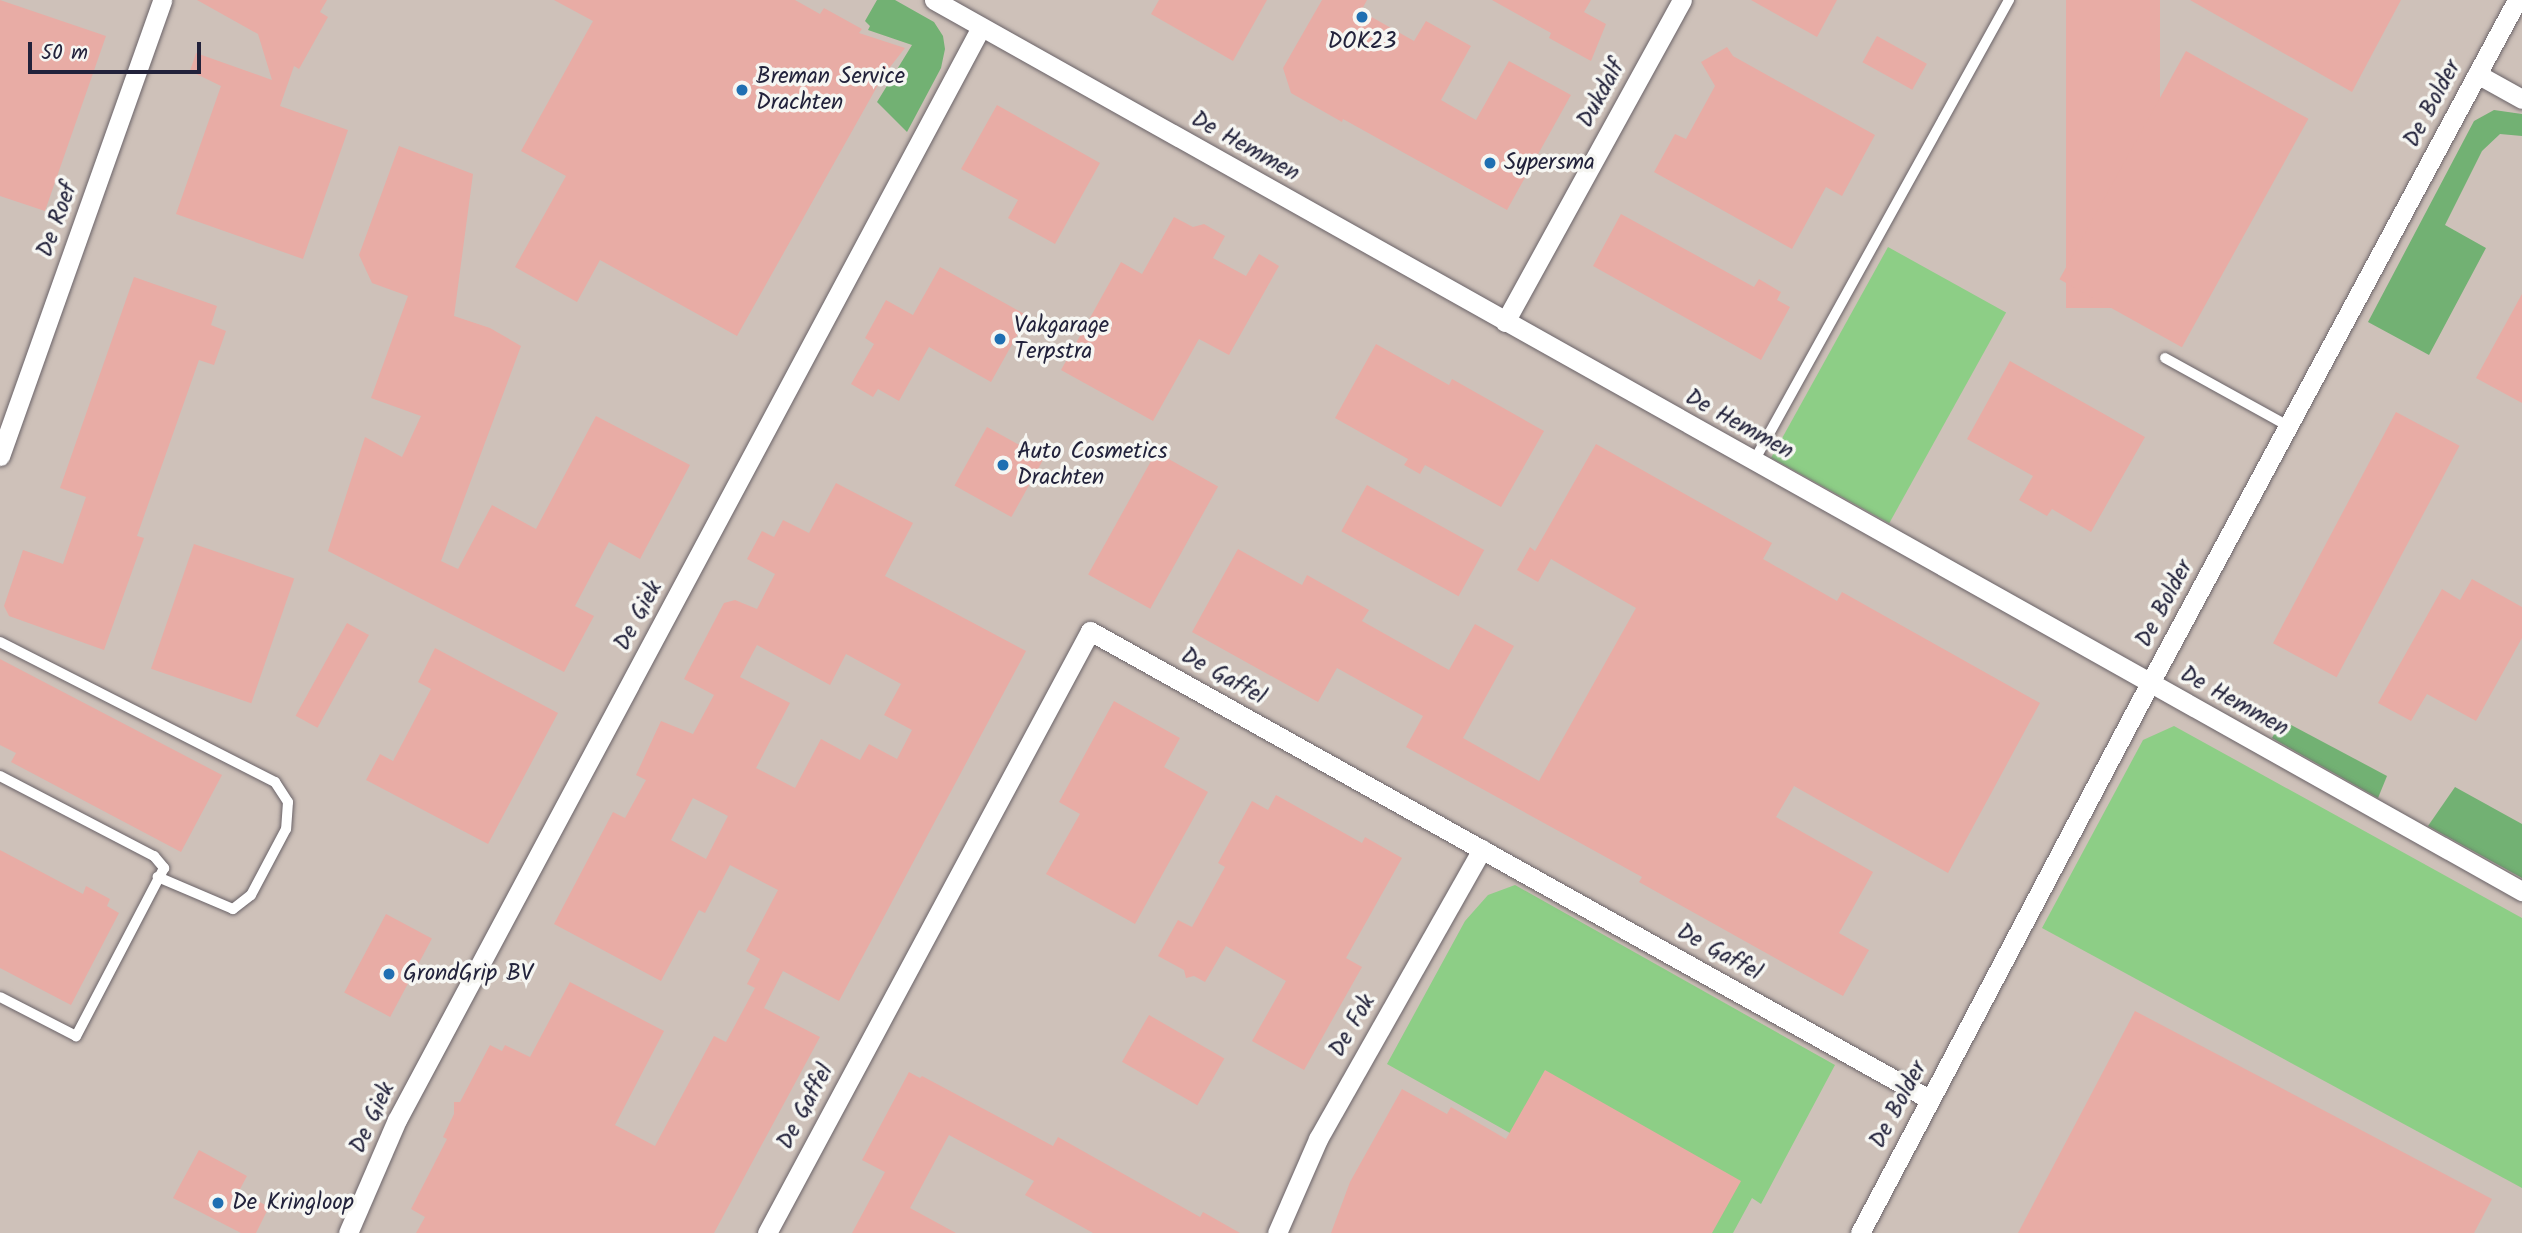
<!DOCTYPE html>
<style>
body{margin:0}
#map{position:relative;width:2522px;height:1233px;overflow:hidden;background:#f0ddbd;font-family:Kalam,sans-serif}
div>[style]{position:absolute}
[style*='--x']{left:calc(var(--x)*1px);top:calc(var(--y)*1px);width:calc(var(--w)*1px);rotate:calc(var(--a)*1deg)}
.industrial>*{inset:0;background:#cec1b9;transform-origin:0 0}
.green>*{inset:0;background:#8dce86;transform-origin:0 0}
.forest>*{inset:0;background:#72b173}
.building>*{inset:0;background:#e8aca5;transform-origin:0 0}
.roads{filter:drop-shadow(0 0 2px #6a6368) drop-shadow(0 0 2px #6a6368)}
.service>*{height:10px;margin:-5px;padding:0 5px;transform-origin:5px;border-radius:5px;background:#fff}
.minor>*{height:19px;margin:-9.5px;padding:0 9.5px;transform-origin:9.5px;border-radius:9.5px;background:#fff}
.dots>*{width:19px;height:19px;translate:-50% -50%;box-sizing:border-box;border:4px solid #f6f6f2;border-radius:50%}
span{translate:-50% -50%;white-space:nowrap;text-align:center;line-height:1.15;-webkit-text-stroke:7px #f6f6f2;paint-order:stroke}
.poi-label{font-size:23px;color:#22223b}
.left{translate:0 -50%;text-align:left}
.street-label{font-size:23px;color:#22223b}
.scale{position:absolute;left:28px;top:42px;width:173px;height:32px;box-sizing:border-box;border:4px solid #22223b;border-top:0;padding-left:9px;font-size:21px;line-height:24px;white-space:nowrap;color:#22223b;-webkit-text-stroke:5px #f6f6f2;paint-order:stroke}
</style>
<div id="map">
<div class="industrial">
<div style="left:0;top:0;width:2522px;height:1233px"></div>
</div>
<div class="green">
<div style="left:1888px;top:247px;width:135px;height:241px;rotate:29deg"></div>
<div style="clip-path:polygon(2174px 726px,2522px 918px,2522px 1188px,2042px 928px,2143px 740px)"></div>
<div style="clip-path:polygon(1515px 885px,1835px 1065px,1761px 1204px,1752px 1198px,1733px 1233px,1688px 1233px,1387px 1064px,1465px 921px,1488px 895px)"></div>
</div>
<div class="forest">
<div style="clip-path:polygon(877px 0,895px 0,934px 22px,943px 36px,945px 49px,941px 68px,907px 132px,877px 102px,912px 45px,868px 30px,870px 26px,865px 21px)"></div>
<div style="clip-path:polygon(2494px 110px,2522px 114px,2522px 136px,2500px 134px,2482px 151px,2445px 225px,2486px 248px,2429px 355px,2368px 322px,2474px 121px)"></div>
<div style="clip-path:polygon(2282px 720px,2387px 776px,2378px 798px,2272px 738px)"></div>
<div style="clip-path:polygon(2455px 787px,2522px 824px,2522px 878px,2428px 826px)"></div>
</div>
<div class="building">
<div style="clip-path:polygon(0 0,106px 36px,45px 211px,0 196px)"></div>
<div style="clip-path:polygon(197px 0,327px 0,320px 12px,328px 17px,299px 69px,294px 66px,280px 106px,348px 130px,303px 259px,176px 214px,221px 86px,190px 71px,196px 53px,272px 80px,258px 34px)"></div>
<div style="clip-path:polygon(554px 0,795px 0,820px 14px,824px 8px,862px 29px,859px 33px,905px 48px,883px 76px,737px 336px,600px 260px,577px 302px,515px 267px,566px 176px,521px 151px,593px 21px)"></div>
<div style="clip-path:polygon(1159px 0,1267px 0,1233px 61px,1151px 14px)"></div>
<div style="clip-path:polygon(1322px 0,1367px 0,1361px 11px,1414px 41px,1426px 21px,1471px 46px,1441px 100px,1476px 120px,1509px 61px,1571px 95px,1507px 210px,1343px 119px,1342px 122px,1291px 93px,1283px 68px)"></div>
<div style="clip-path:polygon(1492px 0,1591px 0,1584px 12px,1606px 24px,1591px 61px,1549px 38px,1551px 33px)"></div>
<div style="clip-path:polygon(1751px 0,1837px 0,1817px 37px)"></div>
<div style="left:2066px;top:0;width:94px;height:308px"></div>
<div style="clip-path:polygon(2190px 0,2401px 0,2352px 92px)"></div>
<div style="left:1877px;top:36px;width:57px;height:30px;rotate:29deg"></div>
<div style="clip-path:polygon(1727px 47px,1733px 56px,1875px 135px,1842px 196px,1826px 187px,1792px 249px,1654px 172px,1675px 134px,1686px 139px,1715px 86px,1701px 62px)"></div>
<div style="left:2186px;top:51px;width:140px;height:261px;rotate:29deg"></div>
<div style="clip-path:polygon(997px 105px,1100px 163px,1055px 244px,1008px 218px,1018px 200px,961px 169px)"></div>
<div style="clip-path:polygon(399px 146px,473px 174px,454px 316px,490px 328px,521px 346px,441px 561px,458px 569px,492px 505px,536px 529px,596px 416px,690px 465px,640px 559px,609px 542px,575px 606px,594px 616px,564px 672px,328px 551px,365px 437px,402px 457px,421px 416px,371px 398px,408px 296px,372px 283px,359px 255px)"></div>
<div style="clip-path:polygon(1621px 214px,1754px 287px,1759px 279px,1781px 292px,1777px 300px,1790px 307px,1761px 360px,1593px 266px)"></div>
<div style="clip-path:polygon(1174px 217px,1193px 227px,1204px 224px,1225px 236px,1213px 258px,1246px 276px,1259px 254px,1279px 266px,1229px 355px,1199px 339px,1153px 421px,1061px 370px,1121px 262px,1142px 274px)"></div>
<div style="clip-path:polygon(940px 267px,1028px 316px,991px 382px,929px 347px,899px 401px,878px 389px,873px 397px,851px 384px,874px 344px,865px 338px,886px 300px,913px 315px)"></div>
<div style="clip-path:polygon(134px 277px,217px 306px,211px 325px,226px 331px,214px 365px,199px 360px,137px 536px,144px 538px,104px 650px,9px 616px,4px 606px,23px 550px,63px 564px,86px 497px,60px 488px)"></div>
<div style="clip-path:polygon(2522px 294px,2522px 403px,2476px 378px)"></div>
<div style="clip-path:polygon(1376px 344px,1449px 385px,1452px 379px,1544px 431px,1501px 507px,1425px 465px,1420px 474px,1404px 465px,1408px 459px,1335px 418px)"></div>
<div style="clip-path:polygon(2010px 361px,2145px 437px,2091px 532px,2052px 509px,2047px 516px,2019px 500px,2033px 476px,1967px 439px)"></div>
<div style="left:2396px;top:412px;width:72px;height:262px;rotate:28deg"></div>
<div style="left:987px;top:427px;width:65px;height:67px;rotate:29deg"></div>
<div style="clip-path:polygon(1596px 444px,1772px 543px,1763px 559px,1837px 601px,1842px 592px,2040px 703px,1948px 873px,1794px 786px,1776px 817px,1873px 872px,1839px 933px,1869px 950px,1843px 996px,1639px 882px,1642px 877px,1406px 747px,1423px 716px,1337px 668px,1318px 702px,1192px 632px,1238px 549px,1302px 585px,1307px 575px,1369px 610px,1362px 621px,1449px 670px,1475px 624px,1514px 646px,1463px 738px,1539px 781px,1636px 608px,1551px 559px,1538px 582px,1517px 570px,1530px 547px,1535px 551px)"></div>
<div style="left:1156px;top:452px;width:71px;height:140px;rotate:29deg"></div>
<div style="clip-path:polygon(evenodd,836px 483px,913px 523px,885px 576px,1026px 651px,839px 1001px,783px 971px,764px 1008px,820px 1037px,714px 1233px,416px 1233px,425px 1217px,411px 1209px,447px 1139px,443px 1137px,454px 1114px,454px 1102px,460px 1102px,490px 1045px,502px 1051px,505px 1045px,530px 1057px,570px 982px,664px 1031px,615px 1125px,655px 1146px,714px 1036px,726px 1042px,755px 988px,747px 984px,760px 959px,746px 951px,778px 890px,730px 865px,705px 913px,699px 910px,661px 981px,554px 924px,613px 812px,625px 818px,646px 780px,636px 775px,661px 721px,693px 734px,714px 695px,684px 679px,724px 603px,735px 600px,757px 609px,775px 574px,747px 559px,762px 531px,774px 537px,783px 520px,809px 533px,836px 483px,757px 645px,830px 685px,846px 654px,901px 684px,884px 715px,912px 730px,897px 759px,869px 744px,860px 760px,821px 739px,795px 788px,756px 768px,790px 703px,740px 677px,757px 645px,836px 483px,693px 798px,728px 816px,706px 859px,671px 840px,693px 798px)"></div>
<div style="left:1367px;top:485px;width:134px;height:53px;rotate:29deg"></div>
<div style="left:194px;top:544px;width:106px;height:132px;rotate:19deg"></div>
<div style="clip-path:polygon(2472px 579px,2522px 607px,2522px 638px,2476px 721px,2427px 694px,2411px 721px,2378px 703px,2442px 589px,2460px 600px)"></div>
<div style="left:347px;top:623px;width:25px;height:106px;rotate:29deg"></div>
<div style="clip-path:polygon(435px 648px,558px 713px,488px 844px,366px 780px,380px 754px,393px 761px,431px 689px,418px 682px)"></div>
<div style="clip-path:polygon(0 659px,222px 775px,181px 852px,11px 762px,16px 753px,0 745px)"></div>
<div style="clip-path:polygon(1114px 701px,1180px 738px,1164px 767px,1208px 792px,1135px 924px,1046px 874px,1080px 814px,1059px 802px)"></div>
<div style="clip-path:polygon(1276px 795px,1362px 843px,1365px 837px,1402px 858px,1346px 958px,1362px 967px,1304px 1070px,1252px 1041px,1286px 981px,1226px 946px,1205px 982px,1194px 976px,1186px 978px,1184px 970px,1158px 956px,1178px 920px,1192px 927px,1225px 867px,1218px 863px,1252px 801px,1268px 810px)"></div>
<div style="clip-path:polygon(0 850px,83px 894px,86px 886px,110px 899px,107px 906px,119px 913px,71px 1005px,0 968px)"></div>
<div style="left:386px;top:914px;width:52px;height:89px;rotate:28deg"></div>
<div style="clip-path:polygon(2135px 1011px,2492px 1199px,2474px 1233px,2018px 1233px)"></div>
<div style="left:1149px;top:1015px;width:87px;height:54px;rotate:30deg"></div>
<div style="clip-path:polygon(1545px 1070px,1741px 1181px,1712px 1233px,1331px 1233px,1350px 1182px,1402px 1089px,1447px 1114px,1451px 1107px,1506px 1139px)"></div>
<div style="clip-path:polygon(909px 1072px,920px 1078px,922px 1076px,1053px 1146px,1058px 1137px,1200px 1217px,1203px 1212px,1240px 1233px,1093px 1233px,1025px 1195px,1034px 1181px,949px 1135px,910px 1208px,956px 1233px,852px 1233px,885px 1172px,862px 1160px)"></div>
<div style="clip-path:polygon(199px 1150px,247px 1176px,239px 1191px,269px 1207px,256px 1233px,241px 1233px,173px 1198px)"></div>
</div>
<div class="roads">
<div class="service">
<div style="--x:2165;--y:358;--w:141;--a:28.9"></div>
<div style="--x:1754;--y:461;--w:527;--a:-61.05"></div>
<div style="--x:0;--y:642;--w:309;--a:27"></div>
<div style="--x:275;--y:782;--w:24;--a:57"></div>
<div style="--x:288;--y:802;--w:27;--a:94"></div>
<div style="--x:286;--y:829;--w:75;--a:117.9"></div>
<div style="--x:251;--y:895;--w:23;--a:142"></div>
<div style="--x:233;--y:909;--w:82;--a:-156.9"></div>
<div style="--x:0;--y:776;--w:174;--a:27.5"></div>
<div style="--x:154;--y:856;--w:16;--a:50"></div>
<div style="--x:164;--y:868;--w:190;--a:117.6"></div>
<div style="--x:76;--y:1036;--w:85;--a:-152.8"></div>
</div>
<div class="minor">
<div style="--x:934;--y:0;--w:1821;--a:29.3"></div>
<div style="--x:2477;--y:74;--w:51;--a:29.1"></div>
<div style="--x:1505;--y:322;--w:367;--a:-61.2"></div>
<div style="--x:0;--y:456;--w:484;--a:-70.4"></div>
<div style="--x:348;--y:1233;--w:123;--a:-66.6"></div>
<div style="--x:397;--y:1120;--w:1239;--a:-61.88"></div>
<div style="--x:767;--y:1233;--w:683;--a:-61.78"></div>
<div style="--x:1090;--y:631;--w:961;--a:29.15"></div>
<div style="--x:1277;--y:1233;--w:103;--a:-66.4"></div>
<div style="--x:1318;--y:1139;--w:333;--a:-60.5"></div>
<div style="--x:1860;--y:1233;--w:622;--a:-62.2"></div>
<div style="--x:2150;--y:683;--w:775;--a:-61.75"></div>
</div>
</div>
<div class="dots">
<div style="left:1362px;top:17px;background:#1f6fb2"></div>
<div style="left:742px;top:90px;background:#1f6fb2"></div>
<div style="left:1490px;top:163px;background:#1f6fb2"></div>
<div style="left:1000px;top:339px;background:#1f6fb2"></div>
<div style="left:1003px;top:465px;background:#1f6fb2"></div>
<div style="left:389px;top:974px;background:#1f6fb2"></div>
<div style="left:218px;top:1203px;background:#1f6fb2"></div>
</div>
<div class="poi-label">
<span style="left:1362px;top:42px">DOK23</span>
<span class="left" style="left:756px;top:90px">Breman Service<br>Drachten</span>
<span class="left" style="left:1504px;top:163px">Sypersma</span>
<span class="left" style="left:1014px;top:339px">Vakgarage<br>Terpstra</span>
<span class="left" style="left:1017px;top:465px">Auto Cosmetics<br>Drachten</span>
<span class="left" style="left:403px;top:974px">GrondGrip BV</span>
<span class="left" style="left:232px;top:1203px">De Kringloop</span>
</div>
<div class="street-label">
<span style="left:1602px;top:94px;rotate:-61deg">Dukdalf</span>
<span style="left:2433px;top:104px;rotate:-62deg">De Bolder</span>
<span style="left:1245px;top:147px;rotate:29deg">De Hemmen</span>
<span style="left:58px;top:220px;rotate:-70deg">De Roef</span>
<span style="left:1739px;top:425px;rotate:29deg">De Hemmen</span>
<span style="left:2165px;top:604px;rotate:-62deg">De Bolder</span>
<span style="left:639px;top:616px;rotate:-62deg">De Giek</span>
<span style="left:1223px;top:677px;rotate:29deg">De Gaffel</span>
<span style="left:2234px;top:702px;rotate:29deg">De Hemmen</span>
<span style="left:1719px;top:953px;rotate:29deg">De Gaffel</span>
<span style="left:1353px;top:1026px;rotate:-60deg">De Fok</span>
<span style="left:1899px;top:1105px;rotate:-62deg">De Bolder</span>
<span style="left:806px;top:1107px;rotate:-62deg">De Gaffel</span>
<span style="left:373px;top:1118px;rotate:-65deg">De Giek</span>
</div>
<div class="scale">50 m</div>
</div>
